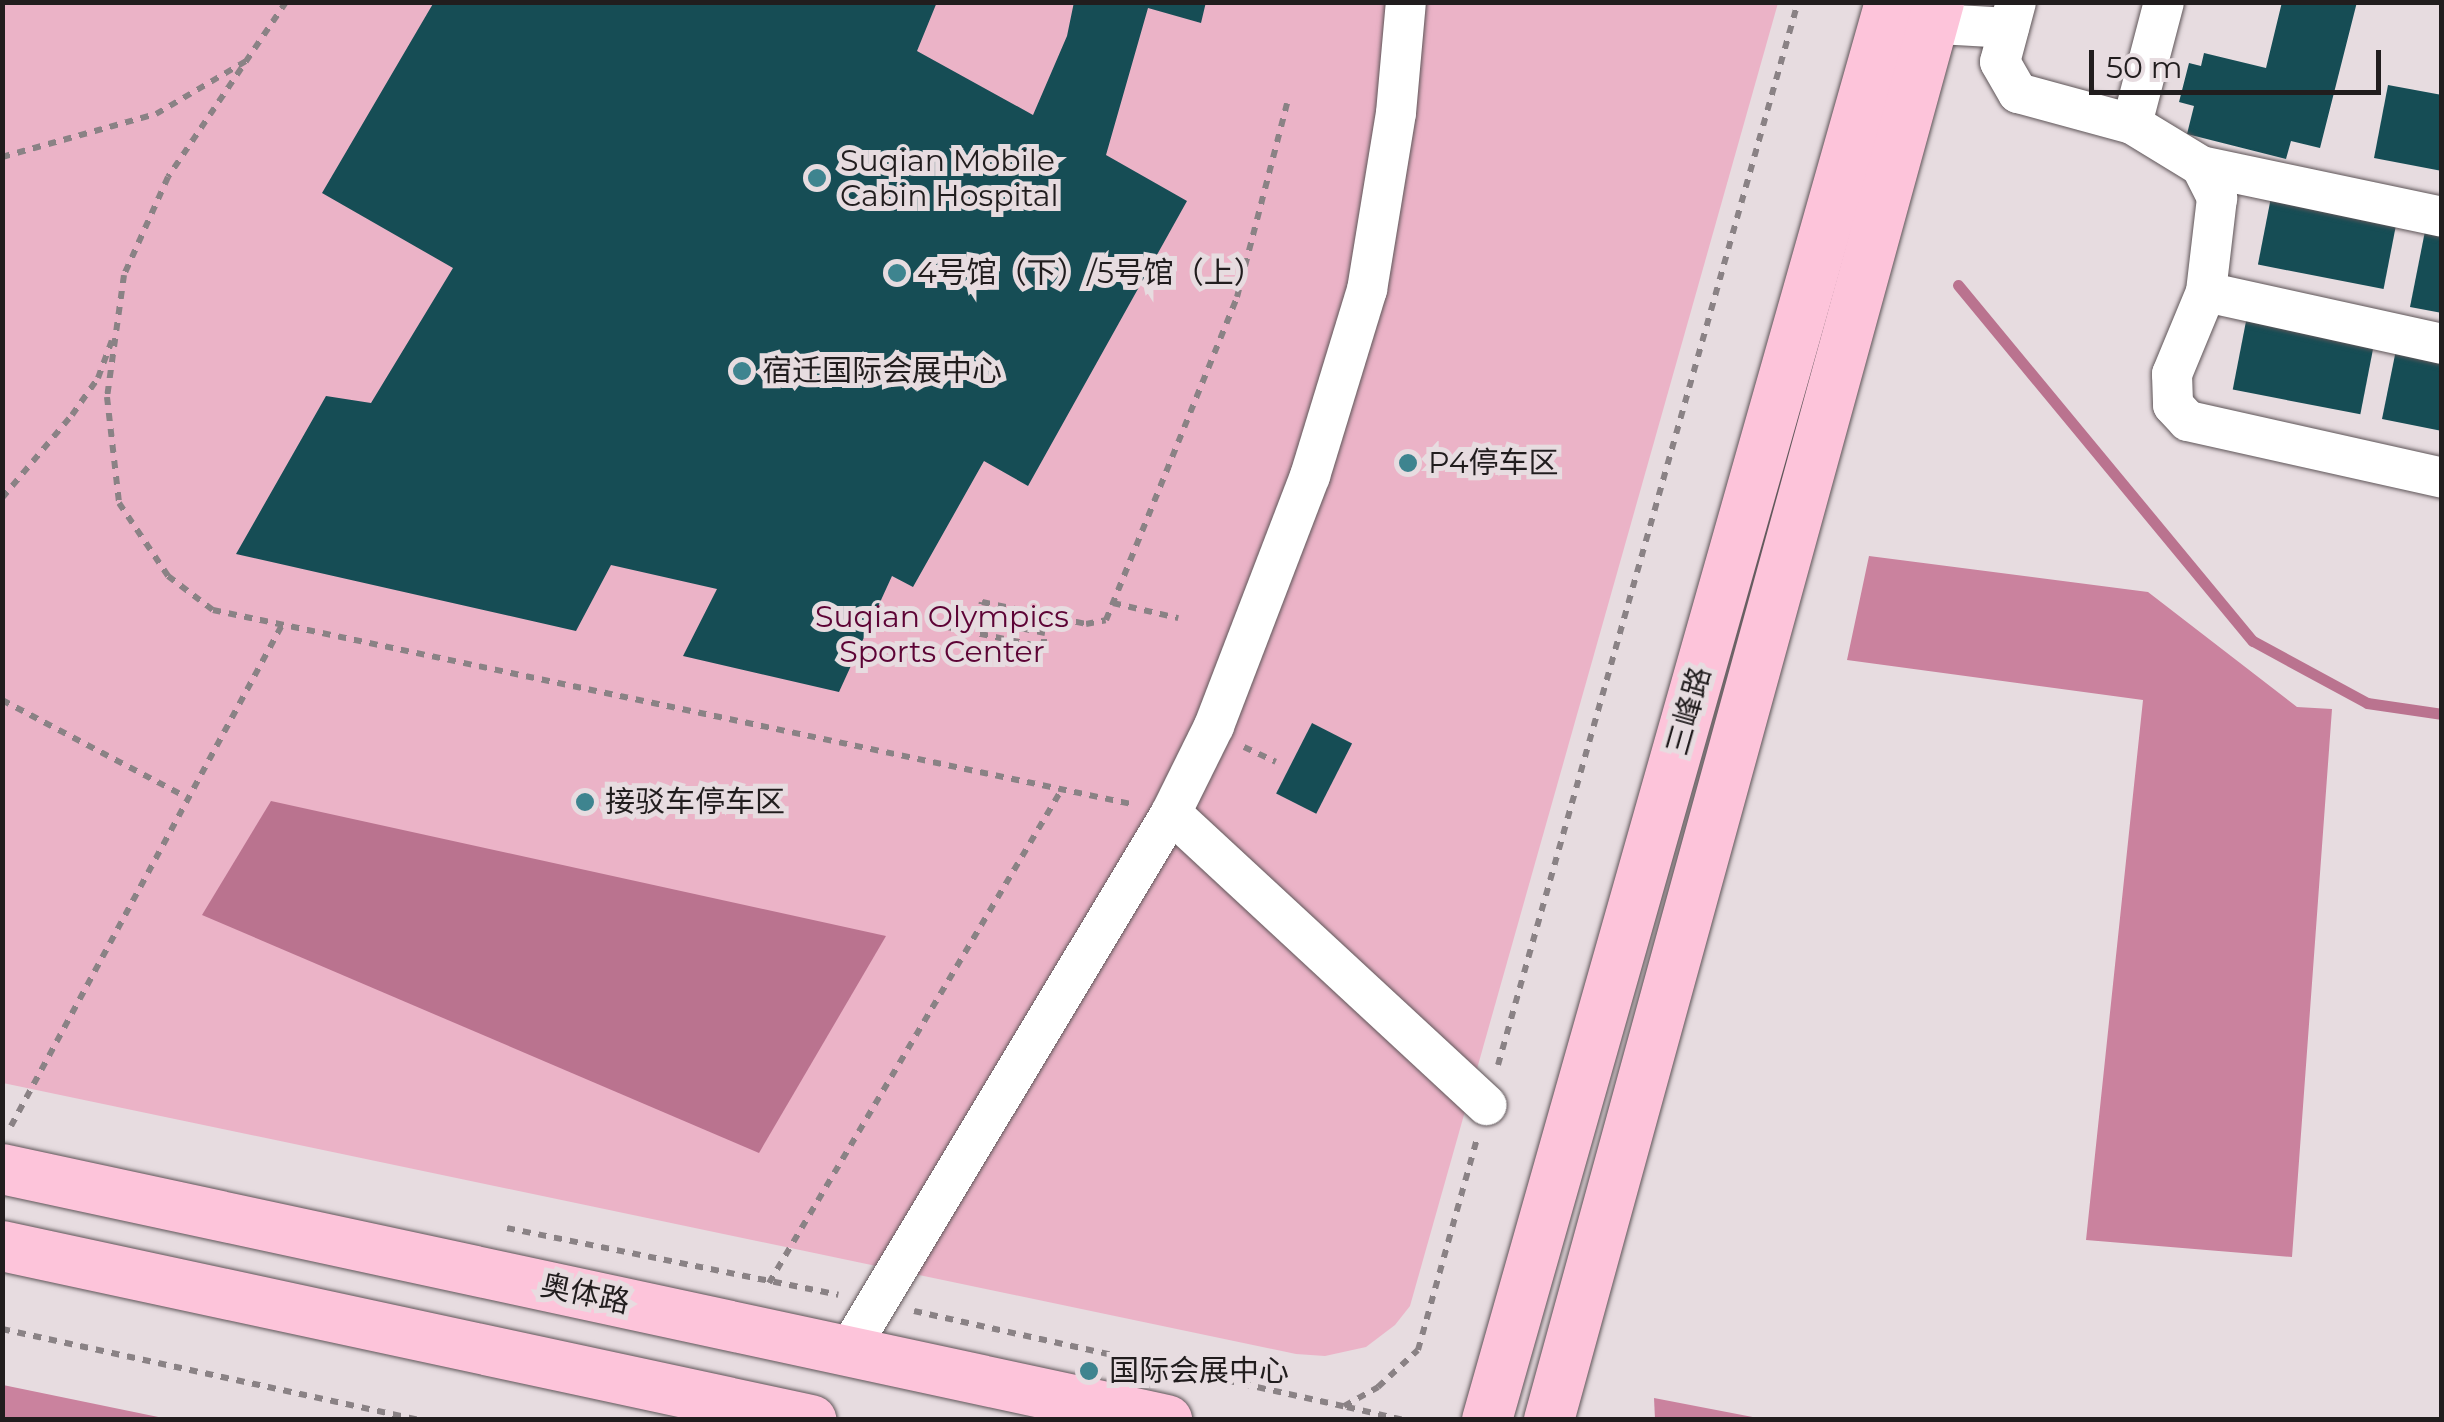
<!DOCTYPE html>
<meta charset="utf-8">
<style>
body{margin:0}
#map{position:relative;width:2444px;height:1422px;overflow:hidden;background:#e7dce0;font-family:Montserrat,"Noto Sans SC",sans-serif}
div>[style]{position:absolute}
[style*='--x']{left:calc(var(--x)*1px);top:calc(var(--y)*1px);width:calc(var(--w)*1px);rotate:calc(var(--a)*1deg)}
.green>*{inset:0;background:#ebb3c7}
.forest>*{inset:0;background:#ca829e}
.water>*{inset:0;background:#ba738f}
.stream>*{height:11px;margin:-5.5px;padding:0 5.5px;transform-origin:5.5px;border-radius:5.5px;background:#ba738f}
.building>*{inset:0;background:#164d55;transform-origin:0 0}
.path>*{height:6px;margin-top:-3px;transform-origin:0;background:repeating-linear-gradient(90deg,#8a8285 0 8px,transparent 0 16px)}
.roads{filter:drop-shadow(0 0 2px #5e5558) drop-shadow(0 0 2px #5e5558)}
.minor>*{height:40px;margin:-20px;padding:0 20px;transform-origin:20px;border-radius:20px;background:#fff}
.major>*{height:50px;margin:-25px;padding:0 25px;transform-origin:25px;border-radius:25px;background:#fdc4da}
.dots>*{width:28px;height:28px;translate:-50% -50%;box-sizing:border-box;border:5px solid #e7dce0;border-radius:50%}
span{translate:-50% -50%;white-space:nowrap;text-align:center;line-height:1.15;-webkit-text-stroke:10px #e7dce0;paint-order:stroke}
.poi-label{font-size:30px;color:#211d1e}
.left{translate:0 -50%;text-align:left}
.park-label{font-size:30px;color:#5d0335}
.street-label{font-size:30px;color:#211d1e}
.frame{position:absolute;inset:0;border:5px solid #211d1e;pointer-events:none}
.scale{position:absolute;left:2089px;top:50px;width:292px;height:45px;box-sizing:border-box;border:5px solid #211d1e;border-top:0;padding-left:12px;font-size:30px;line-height:35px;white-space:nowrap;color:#211d1e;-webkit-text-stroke:8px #e7dce0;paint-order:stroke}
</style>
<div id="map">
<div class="green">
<div style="clip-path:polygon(2px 3px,1778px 3px,1410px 1306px,1395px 1325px,1366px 1347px,1325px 1356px,1296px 1354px,3px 1083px)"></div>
</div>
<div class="forest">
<div style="clip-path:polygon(1869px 556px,2148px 592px,2297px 707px,2332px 709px,2292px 1257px,2086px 1240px,2143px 700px,1847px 660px)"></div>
<div style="clip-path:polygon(2px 1385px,3px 1385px,168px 1419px,3px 1419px)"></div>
<div style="clip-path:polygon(1654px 1398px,1763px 1419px,1655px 1419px)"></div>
</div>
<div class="water">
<div style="clip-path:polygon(271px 801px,886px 936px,759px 1153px,202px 915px)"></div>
</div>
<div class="stream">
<div style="--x:1958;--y:285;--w:462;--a:50.4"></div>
<div style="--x:2253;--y:641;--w:130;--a:28.5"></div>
<div style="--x:2367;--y:703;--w:76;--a:8.3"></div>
</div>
<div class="building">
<div style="clip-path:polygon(434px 2px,937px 2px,917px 51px,1033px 115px,1067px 36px,1074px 2px,1206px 2px,1201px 23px,1148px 8px,1106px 155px,1187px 201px,1028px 486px,984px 461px,913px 587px,892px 576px,839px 692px,683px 656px,717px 589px,611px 565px,576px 631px,236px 554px,326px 396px,371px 403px,453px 268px,322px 193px)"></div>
<div style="clip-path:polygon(2282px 2px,2357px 2px,2320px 148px,2291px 141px,2286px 159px,2187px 134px,2194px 106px,2179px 102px,2189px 63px,2201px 66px,2204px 53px,2266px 68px)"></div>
<div style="clip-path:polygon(2388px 85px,2442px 95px,2442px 171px,2374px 158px)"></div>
<div style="left:2273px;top:187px;width:128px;height:79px;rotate:11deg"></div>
<div style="clip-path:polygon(2427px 221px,2442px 224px,2442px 313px,2410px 307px)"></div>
<div style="left:2248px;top:311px;width:130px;height:80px;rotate:11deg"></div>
<div style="clip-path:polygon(2398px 340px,2442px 349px,2442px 431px,2382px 419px)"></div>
<div style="left:1312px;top:723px;width:45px;height:79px;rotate:27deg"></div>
</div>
<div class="path">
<div style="--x:286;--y:2;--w:211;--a:124"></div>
<div style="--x:168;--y:177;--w:107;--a:114.2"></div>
<div style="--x:124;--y:275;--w:123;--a:97.9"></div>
<div style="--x:107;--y:397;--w:107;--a:83.5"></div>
<div style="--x:119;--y:503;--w:88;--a:56.1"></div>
<div style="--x:168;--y:576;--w:56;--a:37.1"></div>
<div style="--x:213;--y:610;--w:938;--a:11.93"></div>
<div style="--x:2;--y:157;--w:160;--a:-15.6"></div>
<div style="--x:156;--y:114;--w:104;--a:-30.5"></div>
<div style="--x:2;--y:498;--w:109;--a:-49.9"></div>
<div style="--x:72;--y:415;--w:45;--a:-54.9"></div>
<div style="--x:98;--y:378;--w:40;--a:-69.8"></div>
<div style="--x:1113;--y:603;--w:67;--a:13"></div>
<div style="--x:933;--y:624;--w:112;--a:11.8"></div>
<div style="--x:1043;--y:647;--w:14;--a:-82"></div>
<div style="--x:1045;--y:633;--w:67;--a:-168.9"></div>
<div style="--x:979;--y:620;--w:18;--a:-81"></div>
<div style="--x:982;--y:602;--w:106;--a:11.9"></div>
<div style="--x:1086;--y:624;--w:20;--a:-11"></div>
<div style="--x:1106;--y:620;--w:349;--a:-67.9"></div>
<div style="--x:1237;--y:297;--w:200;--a:-75.5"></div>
<div style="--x:2;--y:700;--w:210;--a:27.8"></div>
<div style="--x:1244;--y:747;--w:35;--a:25"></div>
<div style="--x:1498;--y:1065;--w:1105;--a:-74.24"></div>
<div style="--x:11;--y:1126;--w:570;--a:-61.59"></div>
<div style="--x:507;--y:1228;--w:338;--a:11.4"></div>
<div style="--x:769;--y:1283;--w:574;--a:-59.33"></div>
<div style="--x:914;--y:1311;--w:440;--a:12.5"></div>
<div style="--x:1344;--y:1406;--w:39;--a:-29"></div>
<div style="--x:1378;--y:1387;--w:54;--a:-42.8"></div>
<div style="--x:1418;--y:1350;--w:219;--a:-74.4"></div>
<div style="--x:2;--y:1329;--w:428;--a:12.3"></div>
<div style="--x:1347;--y:1407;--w:58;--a:12.8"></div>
</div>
<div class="roads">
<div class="minor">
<div style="--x:2016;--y:2;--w:62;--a:104.9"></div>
<div style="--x:2000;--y:62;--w:36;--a:60"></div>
<div style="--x:2018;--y:93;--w:118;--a:15.2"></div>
<div style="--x:2132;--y:124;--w:81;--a:31.3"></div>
<div style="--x:2201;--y:166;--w:36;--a:63"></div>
<div style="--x:2217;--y:198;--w:95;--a:96.7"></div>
<div style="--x:2206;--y:292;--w:89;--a:112.5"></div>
<div style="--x:2172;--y:374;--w:31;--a:88"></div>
<div style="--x:2173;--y:405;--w:22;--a:47"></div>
<div style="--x:2188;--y:421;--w:260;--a:12.6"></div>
<div style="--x:1904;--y:22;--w:105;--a:3.3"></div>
<div style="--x:2132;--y:124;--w:126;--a:-75.3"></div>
<div style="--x:2201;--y:166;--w:246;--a:11.9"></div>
<div style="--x:2206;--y:292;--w:242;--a:12.4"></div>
<div style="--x:1171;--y:813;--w:430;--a:42.8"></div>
<div style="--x:848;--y:1351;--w:628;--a:-59.02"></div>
<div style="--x:1171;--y:813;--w:97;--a:-63.7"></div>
<div style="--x:1214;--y:726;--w:268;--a:-69"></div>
<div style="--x:1310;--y:476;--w:195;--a:-73"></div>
<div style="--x:1367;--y:290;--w:179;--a:-80.7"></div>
<div style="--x:1396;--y:113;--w:111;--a:-84.9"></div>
</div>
<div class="major">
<div style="--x:2;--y:1169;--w:1192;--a:12.16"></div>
<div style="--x:2;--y:1246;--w:828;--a:12.14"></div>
<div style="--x:1487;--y:1420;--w:1474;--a:-74.13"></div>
<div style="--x:1549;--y:1420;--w:1471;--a:-74.62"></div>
</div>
</div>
<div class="dots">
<div style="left:817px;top:178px;background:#3e848f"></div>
<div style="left:897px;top:273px;background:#3e848f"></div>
<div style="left:742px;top:371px;background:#3e848f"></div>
<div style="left:1408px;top:463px;background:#3e848f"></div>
<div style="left:585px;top:802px;background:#3e848f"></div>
<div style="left:1089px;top:1371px;background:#3e848f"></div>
</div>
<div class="poi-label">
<span class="left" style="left:840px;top:178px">Suqian Mobile<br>Cabin Hospital</span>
<span class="left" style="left:917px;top:273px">4号馆（下）/5号馆（上）</span>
<span class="left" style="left:762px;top:371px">宿迁国际会展中心</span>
<span class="left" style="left:1428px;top:463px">P4停车区</span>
<span class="left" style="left:605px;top:802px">接驳车停车区</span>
<span class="left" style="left:1109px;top:1371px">国际会展中心</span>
</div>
<div class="park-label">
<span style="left:942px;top:634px">Suqian Olympics<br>Sports Center</span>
</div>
<div class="street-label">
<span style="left:1689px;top:711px;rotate:-74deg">三峰路</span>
<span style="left:585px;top:1294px;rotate:12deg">奥体路</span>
</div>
<div class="frame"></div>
<div class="scale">50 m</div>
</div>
